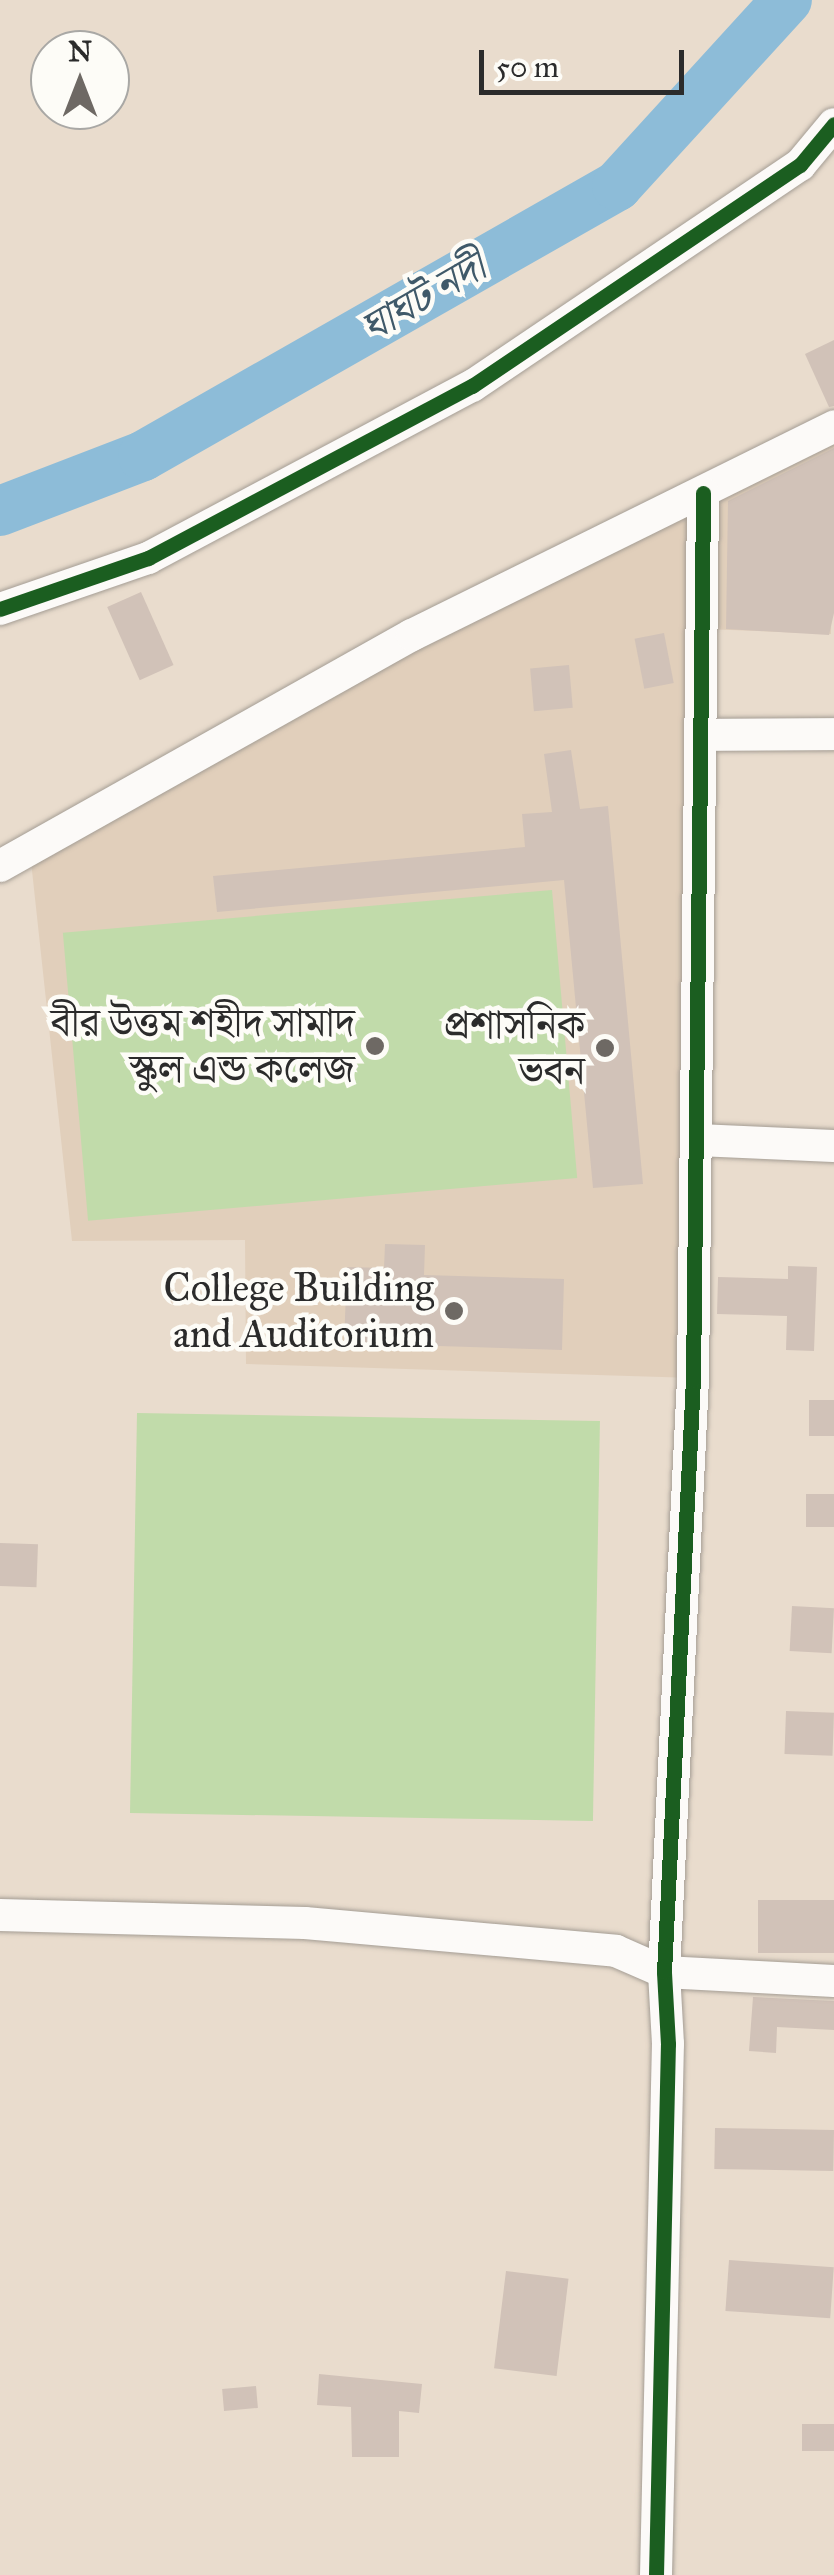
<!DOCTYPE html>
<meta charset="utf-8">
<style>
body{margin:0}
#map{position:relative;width:834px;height:2575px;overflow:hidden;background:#e9dccd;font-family:"IM FELL Great Primer","Noto Serif Bengali",serif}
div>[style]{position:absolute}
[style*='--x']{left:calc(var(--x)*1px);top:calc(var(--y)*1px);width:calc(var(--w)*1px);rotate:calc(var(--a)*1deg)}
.built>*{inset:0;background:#e1cfbb}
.green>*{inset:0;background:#c1dbaa;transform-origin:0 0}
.river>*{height:50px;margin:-25px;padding:0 25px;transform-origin:25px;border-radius:25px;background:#8dbcd8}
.building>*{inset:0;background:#d1c2b8;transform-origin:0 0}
.roads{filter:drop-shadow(0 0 2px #a49d94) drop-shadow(0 0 2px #a49d94)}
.street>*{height:32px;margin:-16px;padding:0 16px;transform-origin:16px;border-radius:16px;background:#fcfaf8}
.cycleway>*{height:15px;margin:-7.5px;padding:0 7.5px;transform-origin:7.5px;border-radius:7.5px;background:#1b5e20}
.dots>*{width:28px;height:28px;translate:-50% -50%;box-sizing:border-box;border:5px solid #fdfcf7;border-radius:50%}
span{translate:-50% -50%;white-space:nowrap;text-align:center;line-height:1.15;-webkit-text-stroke:9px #fdfcf7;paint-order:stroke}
.poi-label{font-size:40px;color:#2b2b2b}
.right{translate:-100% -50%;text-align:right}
.water-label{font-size:42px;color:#3f5969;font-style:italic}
.north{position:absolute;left:30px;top:30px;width:100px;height:100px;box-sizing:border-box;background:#fdfcf7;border:2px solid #a9a8a5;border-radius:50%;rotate:0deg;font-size:28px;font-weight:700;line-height:40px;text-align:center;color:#2b2b2b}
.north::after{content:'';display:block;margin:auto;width:35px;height:45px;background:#6e6964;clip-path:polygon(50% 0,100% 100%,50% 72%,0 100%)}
.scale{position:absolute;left:479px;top:50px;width:205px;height:45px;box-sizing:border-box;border:5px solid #2b2b2b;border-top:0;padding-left:12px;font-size:30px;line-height:35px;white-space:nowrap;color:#2b2b2b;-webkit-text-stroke:8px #fdfcf7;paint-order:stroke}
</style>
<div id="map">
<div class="built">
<div style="clip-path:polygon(834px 428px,831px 634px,704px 629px,694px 1378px,246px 1364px,245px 1240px,72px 1241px,30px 852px)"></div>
</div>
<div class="green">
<div style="left:552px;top:890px;width:289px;height:491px;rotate:85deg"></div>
<div style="left:137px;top:1413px;width:463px;height:400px;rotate:1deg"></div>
</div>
<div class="river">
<div style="--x:0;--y:511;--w:153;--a:-21"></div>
<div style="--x:143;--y:456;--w:546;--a:-29.67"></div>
<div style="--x:617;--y:186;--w:252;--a:-47.6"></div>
</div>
<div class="building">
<div style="clip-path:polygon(834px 340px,834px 406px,829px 407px,805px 354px)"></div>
<div style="clip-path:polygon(834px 448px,834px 613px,829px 635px,726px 629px,728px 501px)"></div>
<div style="left:141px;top:592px;width:80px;height:37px;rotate:66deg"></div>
<div style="left:664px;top:633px;width:51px;height:30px;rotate:79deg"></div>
<div style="left:569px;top:665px;width:43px;height:39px;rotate:85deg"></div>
<div style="clip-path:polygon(571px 750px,580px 809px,608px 806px,643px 1184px,593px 1188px,564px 880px,217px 912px,213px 876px,525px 847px,522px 814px,552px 812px,544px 754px)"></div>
<div style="clip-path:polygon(385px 1244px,425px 1245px,424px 1275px,564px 1279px,562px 1350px,344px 1343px,347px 1267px,384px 1268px)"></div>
<div style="clip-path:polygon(788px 1266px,817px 1267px,814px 1351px,786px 1350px,787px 1316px,717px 1314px,718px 1277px,788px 1279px)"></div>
<div style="left:809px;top:1400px;width:25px;height:36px"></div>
<div style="left:806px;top:1494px;width:28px;height:33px"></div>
<div style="left:0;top:1543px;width:38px;height:43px;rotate:2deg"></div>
<div style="left:792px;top:1606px;width:42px;height:45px;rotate:3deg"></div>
<div style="left:786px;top:1711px;width:48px;height:43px;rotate:2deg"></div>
<div style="left:834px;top:1900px;width:53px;height:76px;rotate:90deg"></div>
<div style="clip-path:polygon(753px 1997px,834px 2001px,834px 2030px,777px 2027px,776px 2053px,749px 2051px)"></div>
<div style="left:715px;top:2128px;width:119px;height:41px;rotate:1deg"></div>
<div style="left:729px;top:2260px;width:105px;height:51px;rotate:4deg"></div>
<div style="left:506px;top:2271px;width:63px;height:98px;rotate:7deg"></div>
<div style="clip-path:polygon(319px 2374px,422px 2384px,419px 2413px,399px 2411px,399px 2457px,352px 2457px,351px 2407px,317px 2405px)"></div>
<div style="left:256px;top:2386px;width:22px;height:34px;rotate:85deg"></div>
<div style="left:834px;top:2424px;width:27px;height:32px;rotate:90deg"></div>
</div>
<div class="roads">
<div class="street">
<div style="--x:0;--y:609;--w:157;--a:-19"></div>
<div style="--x:148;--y:558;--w:367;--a:-28"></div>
<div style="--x:472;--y:386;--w:396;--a:-34"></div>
<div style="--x:800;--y:165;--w:53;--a:-50.3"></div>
<div style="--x:702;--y:735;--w:132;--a:-0.4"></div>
<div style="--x:0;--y:866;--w:472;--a:-29.3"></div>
<div style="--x:412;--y:635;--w:471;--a:-26.3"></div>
<div style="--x:697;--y:1140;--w:137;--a:2.5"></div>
<div style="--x:0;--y:1915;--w:305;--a:1.5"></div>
<div style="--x:305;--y:1923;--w:312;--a:5.1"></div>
<div style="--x:616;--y:1951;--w:52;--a:23.6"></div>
<div style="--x:664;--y:1972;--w:170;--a:3"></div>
<div style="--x:656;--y:2575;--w:531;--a:-88.71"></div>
<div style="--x:668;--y:2044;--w:72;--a:-93.2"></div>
<div style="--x:664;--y:1972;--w:593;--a:-87.2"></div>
<div style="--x:693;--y:1380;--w:887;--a:-89.35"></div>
</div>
</div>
<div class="cycleway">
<div style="--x:0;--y:609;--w:157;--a:-19"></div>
<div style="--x:148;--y:558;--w:367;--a:-28"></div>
<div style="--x:472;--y:386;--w:396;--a:-34"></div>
<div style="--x:800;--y:165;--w:53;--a:-50.3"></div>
<div style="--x:656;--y:2575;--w:531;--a:-88.71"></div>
<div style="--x:668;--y:2044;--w:72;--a:-93.2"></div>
<div style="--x:664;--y:1972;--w:593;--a:-87.2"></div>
<div style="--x:693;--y:1380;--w:887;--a:-89.35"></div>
</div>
<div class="dots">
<div style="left:375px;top:1046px;background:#6e6964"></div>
<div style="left:605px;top:1048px;background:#6e6964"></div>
<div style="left:454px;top:1311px;background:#6e6964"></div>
</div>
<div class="poi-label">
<span class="right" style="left:355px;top:1046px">বীর উত্তম শহীদ সামাদ<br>স্কুল এন্ড কলেজ</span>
<span class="right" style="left:585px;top:1048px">প্রশাসনিক<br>ভবন</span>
<span class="right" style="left:434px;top:1311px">College Building<br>and Auditorium</span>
</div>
<div class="water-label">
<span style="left:423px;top:297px;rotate:-30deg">ঘাঘট নদী</span>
</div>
<div class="north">N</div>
<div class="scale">50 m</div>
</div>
